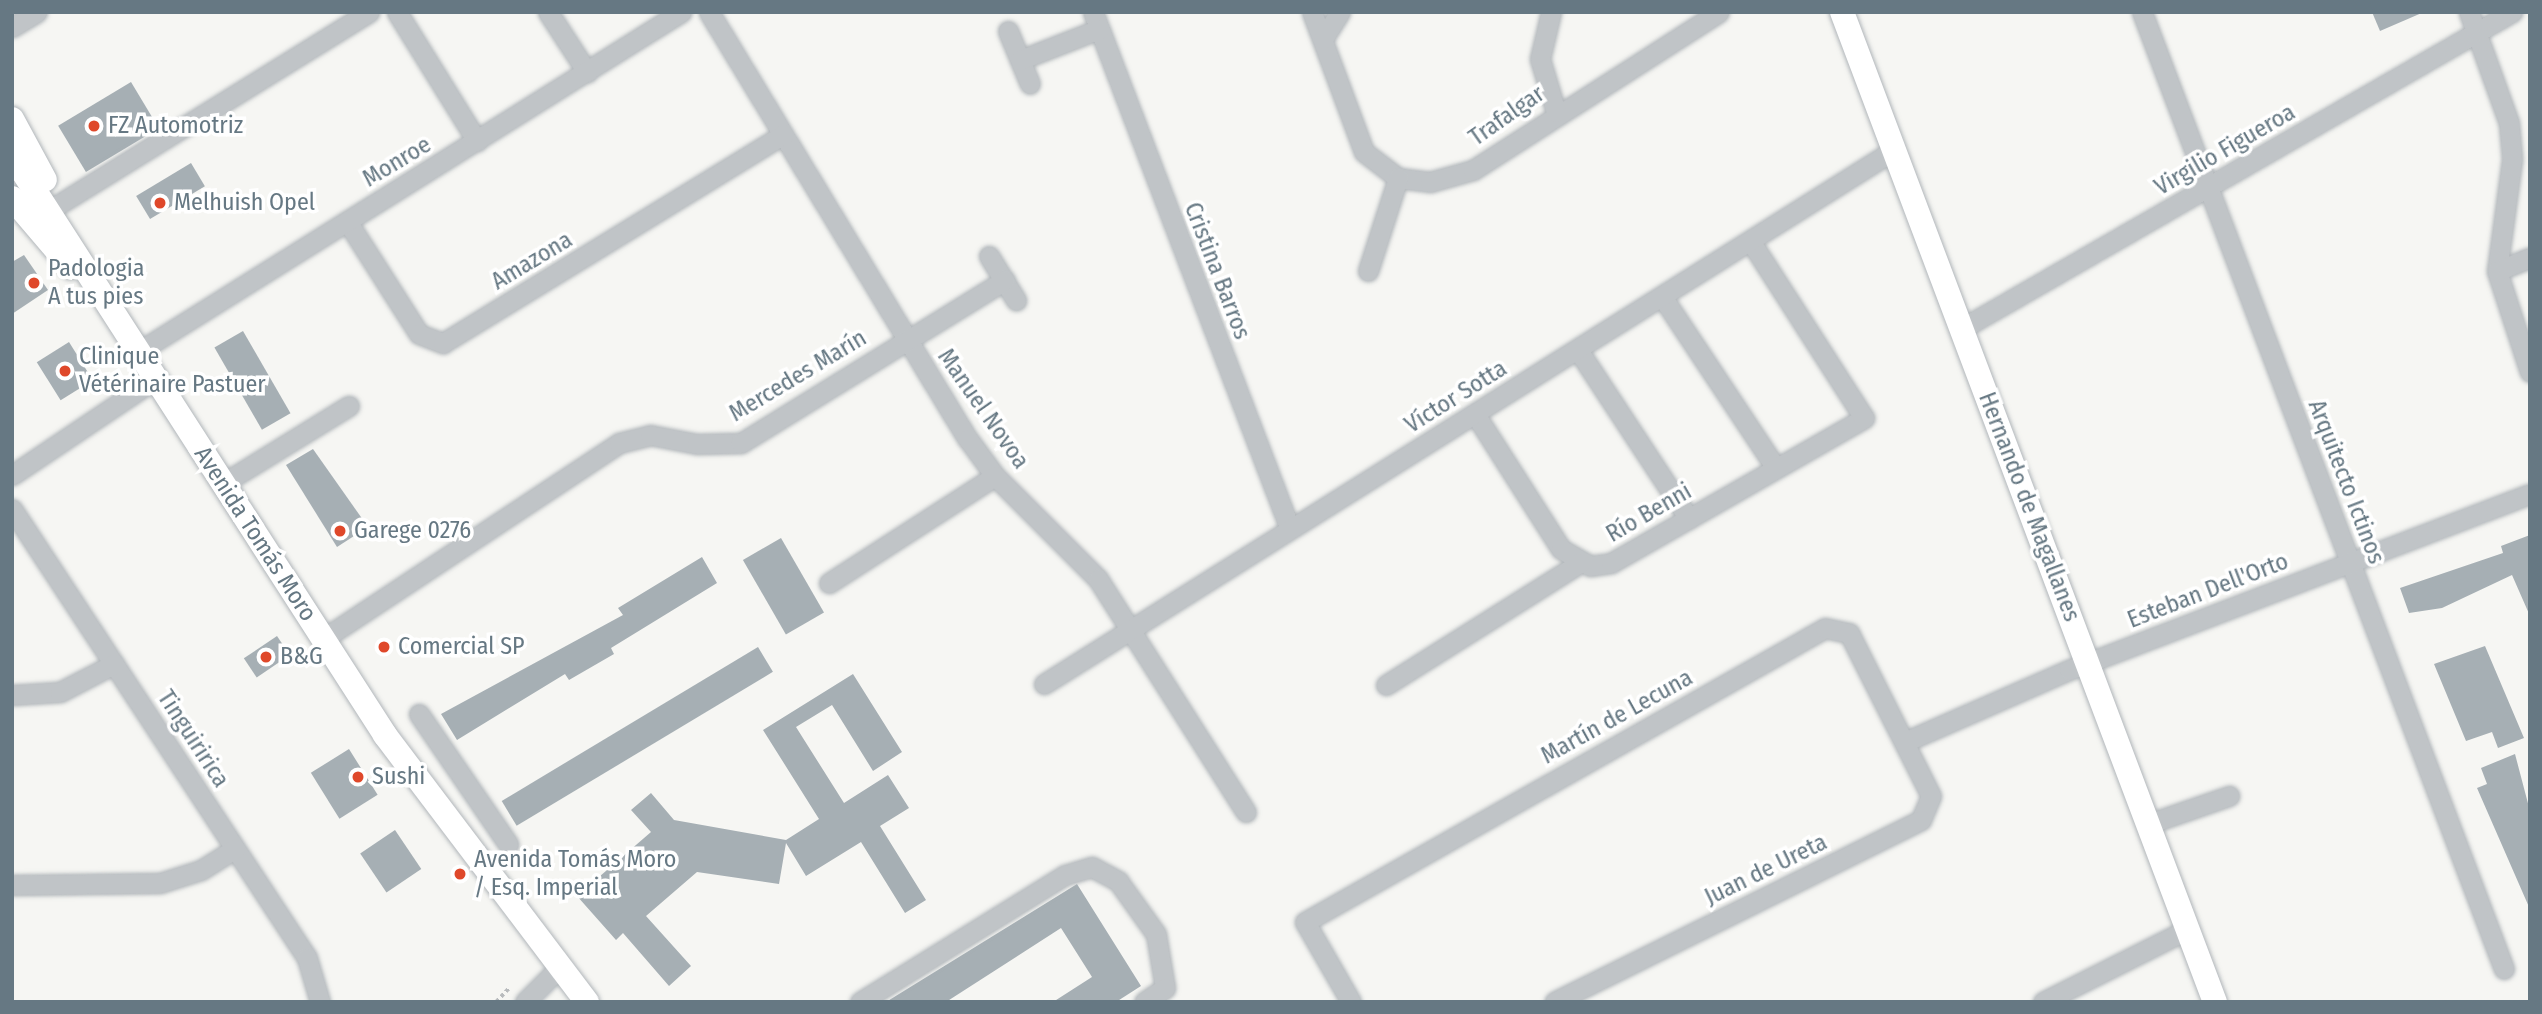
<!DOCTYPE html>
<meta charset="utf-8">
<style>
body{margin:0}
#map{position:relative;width:2542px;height:1014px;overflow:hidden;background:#f6f6f3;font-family:"Fira Sans Condensed",sans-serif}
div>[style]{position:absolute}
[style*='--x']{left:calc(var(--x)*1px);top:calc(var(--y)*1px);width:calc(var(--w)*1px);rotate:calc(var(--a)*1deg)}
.building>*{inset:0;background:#a6afb4;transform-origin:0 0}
.path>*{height:3.5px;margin-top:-1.75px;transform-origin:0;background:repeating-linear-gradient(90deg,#b8bbbd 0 3.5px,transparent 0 7px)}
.roads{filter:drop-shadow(0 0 2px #b1b6ba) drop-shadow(0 0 2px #b1b6ba)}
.minor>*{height:19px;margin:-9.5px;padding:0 9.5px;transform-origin:9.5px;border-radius:9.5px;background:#c0c4c7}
.major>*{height:24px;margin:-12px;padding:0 12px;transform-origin:12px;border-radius:12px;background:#fff}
.dots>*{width:19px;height:19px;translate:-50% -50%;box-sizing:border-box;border:4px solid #fff;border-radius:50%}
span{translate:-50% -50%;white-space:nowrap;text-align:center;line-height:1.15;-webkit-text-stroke:7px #fff;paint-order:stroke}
.street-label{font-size:24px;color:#667883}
.poi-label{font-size:24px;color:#667883}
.left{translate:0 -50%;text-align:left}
.frame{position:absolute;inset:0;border:14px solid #667883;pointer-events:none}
</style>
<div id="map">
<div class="building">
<div style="clip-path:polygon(2372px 12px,2424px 12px,2380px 31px)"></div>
<div style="left:131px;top:82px;width:54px;height:85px;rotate:59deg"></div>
<div style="left:191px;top:163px;width:27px;height:64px;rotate:59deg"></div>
<div style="clip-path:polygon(24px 255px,48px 290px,12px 314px,12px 262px)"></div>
<div style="left:243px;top:331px;width:95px;height:33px;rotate:60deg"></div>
<div style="left:69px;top:342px;width:45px;height:38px;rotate:58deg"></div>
<div style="clip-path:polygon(313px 449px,368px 527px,337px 547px,286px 465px)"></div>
<div style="clip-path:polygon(2530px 535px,2530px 616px,2512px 575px,2442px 608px,2409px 613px,2400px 588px,2503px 553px,2501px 546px)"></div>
<div style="left:781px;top:538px;width:86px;height:44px;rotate:60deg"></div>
<div style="clip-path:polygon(702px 557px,717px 583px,611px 648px,614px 654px,569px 680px,565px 674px,457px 740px,441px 714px,623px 615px,618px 608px)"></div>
<div style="left:277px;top:636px;width:23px;height:40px;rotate:56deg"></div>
<div style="clip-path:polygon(2485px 646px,2524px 738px,2498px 748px,2492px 732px,2466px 741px,2434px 664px)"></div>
<div style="left:758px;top:647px;width:29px;height:299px;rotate:59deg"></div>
<div style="clip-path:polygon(853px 674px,902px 752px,873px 771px,832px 705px,796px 727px,844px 803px,888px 775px,909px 808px,880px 826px,926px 900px,905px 913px,861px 842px,806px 876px,786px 843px,779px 884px,697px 872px,646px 916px,691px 966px,669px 986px,623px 933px,616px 940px,577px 896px,651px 832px,631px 810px,651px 793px,674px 820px,786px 840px,819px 819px,763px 730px)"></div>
<div style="left:349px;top:749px;width:54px;height:45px;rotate:58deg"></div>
<div style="clip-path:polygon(2515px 754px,2530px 811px,2529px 907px,2477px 788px,2487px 784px,2481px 768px)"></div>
<div style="left:395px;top:830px;width:47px;height:42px;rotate:56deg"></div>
<div style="clip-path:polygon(1077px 884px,1141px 986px,1116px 1002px,1053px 1002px,1092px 977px,1061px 928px,946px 1002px,886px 1002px)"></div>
</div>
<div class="path">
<div style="--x:496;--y:1002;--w:19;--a:-47"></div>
</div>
<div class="roads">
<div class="minor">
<div style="--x:397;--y:12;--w:152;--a:58.2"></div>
<div style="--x:548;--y:12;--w:72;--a:57"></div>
<div style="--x:709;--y:12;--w:499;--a:58.8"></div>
<div style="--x:968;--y:439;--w:46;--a:53.9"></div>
<div style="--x:995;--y:476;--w:146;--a:45"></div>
<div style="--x:1098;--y:579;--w:276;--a:57.6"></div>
<div style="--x:1093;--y:12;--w:553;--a:69.14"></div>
<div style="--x:1312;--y:12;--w:149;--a:69.6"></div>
<div style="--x:1364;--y:152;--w:43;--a:37.4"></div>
<div style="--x:1398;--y:178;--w:32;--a:7"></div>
<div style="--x:1430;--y:182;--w:45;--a:-15.6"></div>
<div style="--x:1473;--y:170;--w:292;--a:-32.7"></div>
<div style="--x:1551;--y:12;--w:48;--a:103.2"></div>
<div style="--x:1540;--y:59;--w:55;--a:73.2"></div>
<div style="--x:2142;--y:12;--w:1023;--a:69.28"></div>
<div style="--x:2469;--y:12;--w:118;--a:70.2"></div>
<div style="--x:2509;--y:123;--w:37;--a:85"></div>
<div style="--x:2512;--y:160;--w:112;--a:97.7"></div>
<div style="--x:2497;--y:271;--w:106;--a:71.9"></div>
<div style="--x:12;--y:27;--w:29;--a:-31"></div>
<div style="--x:1008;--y:31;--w:57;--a:67.5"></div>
<div style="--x:1323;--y:39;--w:32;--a:-58"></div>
<div style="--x:1020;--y:60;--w:85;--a:-21.4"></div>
<div style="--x:48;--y:211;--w:378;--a:-31.8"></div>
<div style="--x:347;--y:221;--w:134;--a:57.5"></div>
<div style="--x:419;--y:334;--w:26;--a:21"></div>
<div style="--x:443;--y:343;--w:399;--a:-31.5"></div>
<div style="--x:989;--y:256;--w:52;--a:58.5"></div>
<div style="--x:1368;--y:271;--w:98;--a:-72.1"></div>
<div style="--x:2497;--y:271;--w:35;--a:-22"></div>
<div style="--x:1663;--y:298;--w:204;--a:56.4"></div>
<div style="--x:1961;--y:329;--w:636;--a:-29.91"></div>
<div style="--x:1578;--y:350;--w:202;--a:56.7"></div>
<div style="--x:138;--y:352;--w:641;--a:-32.05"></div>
<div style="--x:1475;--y:414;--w:160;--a:57.5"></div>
<div style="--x:1561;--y:549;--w:34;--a:30"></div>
<div style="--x:1590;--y:566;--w:21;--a:-8"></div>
<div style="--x:1611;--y:563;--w:292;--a:-29.8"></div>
<div style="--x:1864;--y:418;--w:209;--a:-122.7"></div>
<div style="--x:12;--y:475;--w:172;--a:-33.9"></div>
<div style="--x:222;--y:484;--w:149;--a:-31.6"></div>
<div style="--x:12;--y:509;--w:537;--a:56.69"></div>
<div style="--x:307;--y:958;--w:46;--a:73.5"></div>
<div style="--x:829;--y:583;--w:197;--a:-32.8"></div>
<div style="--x:323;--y:639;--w:355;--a:-33.5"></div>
<div style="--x:619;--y:443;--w:32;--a:-14"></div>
<div style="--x:650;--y:435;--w:48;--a:10.8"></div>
<div style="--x:697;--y:444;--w:44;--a:-1.3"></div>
<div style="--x:741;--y:443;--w:310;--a:-31.7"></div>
<div style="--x:1044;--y:684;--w:1004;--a:-32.14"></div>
<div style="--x:1386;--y:685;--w:229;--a:-32.2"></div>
<div style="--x:12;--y:695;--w:48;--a:-3.6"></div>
<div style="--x:60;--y:692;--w:61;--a:-27.4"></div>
<div style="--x:419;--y:714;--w:158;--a:55.6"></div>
<div style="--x:1907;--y:741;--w:177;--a:-23.7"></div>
<div style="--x:2069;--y:670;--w:493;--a:-20.9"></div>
<div style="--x:2148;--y:824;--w:86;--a:-19.1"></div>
<div style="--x:12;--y:885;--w:148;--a:-0.8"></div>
<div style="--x:160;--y:883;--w:43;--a:-17.6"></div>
<div style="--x:201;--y:870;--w:40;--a:-32"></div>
<div style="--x:525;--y:1002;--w:48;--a:-45"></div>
<div style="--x:860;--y:1002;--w:241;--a:-31.8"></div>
<div style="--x:1065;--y:875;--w:28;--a:-17"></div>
<div style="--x:1092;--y:867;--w:30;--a:28"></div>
<div style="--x:1118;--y:881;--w:65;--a:54.4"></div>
<div style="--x:1156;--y:934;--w:55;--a:80.5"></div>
<div style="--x:1165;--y:988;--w:25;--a:146"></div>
<div style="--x:1351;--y:1002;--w:92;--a:-119.9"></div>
<div style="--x:1305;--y:922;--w:597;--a:-29.48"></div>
<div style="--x:1825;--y:628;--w:25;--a:12"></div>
<div style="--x:1849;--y:633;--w:182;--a:63.3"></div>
<div style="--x:1931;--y:796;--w:26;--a:113"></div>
<div style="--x:1921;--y:820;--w:409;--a:153.6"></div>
<div style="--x:2043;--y:1002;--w:162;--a:-26.7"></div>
</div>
<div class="major">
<div style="--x:1842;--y:12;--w:1058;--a:69.36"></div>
<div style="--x:12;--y:119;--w:69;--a:61.6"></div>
<div style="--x:12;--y:155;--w:690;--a:57.25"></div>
<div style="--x:385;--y:735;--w:335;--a:52.9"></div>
<div style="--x:12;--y:198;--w:91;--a:49.5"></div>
</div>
</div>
<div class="dots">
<div style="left:94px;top:126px;background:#df482a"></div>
<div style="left:160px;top:203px;background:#df482a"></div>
<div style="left:34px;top:283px;background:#df482a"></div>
<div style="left:65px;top:371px;background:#df482a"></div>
<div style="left:340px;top:531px;background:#df482a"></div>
<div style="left:384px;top:647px;background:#df482a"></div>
<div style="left:266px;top:657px;background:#df482a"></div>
<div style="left:358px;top:777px;background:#df482a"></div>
<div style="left:460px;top:874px;background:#df482a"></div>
</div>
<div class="street-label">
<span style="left:1507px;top:116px;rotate:-35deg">Trafalgar</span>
<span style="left:2225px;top:150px;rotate:-30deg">Virgilio Figueroa</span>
<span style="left:397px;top:162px;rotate:-31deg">Monroe</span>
<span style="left:532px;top:261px;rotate:-31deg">Amazona</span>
<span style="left:1217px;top:271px;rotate:69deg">Cristina Barros</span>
<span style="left:798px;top:376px;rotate:-31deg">Mercedes Marín</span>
<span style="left:1456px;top:397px;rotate:-32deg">Víctor Sotta</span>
<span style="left:983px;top:409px;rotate:55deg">Manuel Novoa</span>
<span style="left:2346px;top:482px;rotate:69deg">Arquitecto Ictinos</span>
<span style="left:2029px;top:507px;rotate:69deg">Hernando de Magallanes</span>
<span style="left:1649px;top:513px;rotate:-30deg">Río Benni</span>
<span style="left:255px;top:534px;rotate:57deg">Avenida Tomás Moro</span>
<span style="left:2208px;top:591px;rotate:-21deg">Esteban Dell'Orto</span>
<span style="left:1617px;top:717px;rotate:-29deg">Martín de Lecuna</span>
<span style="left:193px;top:739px;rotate:57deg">Tinguiririca</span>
<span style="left:1766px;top:870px;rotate:-26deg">Juan de Ureta</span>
</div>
<div class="poi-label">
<span class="left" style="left:108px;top:126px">FZ Automotriz</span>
<span class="left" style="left:174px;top:203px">Melhuish Opel</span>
<span class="left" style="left:48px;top:283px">Padologia<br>A tus pies</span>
<span class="left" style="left:79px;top:371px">Clinique<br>Vétérinaire Pastuer</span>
<span class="left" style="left:354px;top:531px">Garege 0276</span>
<span class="left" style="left:398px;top:647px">Comercial SP</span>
<span class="left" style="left:280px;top:657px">B&amp;G</span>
<span class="left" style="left:372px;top:777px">Sushi</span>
<span class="left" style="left:474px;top:874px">Avenida Tomás Moro<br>/ Esq. Imperial</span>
</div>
<div class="frame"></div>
</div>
